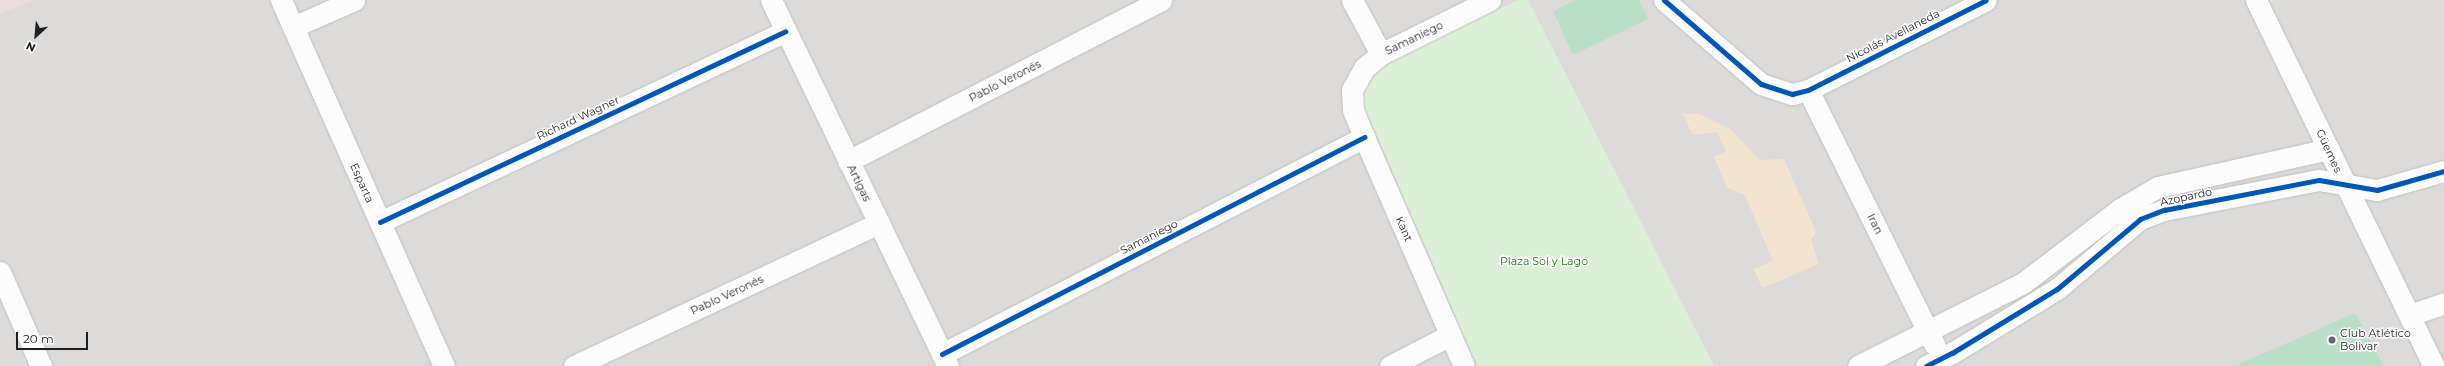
<!DOCTYPE html>
<meta charset="utf-8">
<style>
body{margin:0}
#map{position:relative;width:2444px;height:366px;overflow:hidden;background:#edebe9;font-family:Montserrat,sans-serif}
div>[style]{position:absolute}
[style*='--x']{left:calc(var(--x)*1px);top:calc(var(--y)*1px);width:calc(var(--w)*1px);rotate:calc(var(--a)*1deg)}
.residential>*{inset:0;background:#dcdbda;transform-origin:0 0}
.commercial>*{inset:0;background:#eaddde}
.sand>*{inset:0;background:#f2e4d1}
.park>*{inset:0;background:#dcf0d7}
.pitch>*{inset:0;background:#b9dfc6}
.roads{filter:drop-shadow(0 0 1px #c0c0bf) drop-shadow(0 0 1px #c0c0bf)}
.minor>*{height:21px;margin:-10.5px;padding:0 10.5px;transform-origin:10.5px;border-radius:10.5px;background:#fcfcfc}
.cycleway>*{height:5px;margin:-2.5px;padding:0 2.5px;transform-origin:2.5px;border-radius:2.5px;background:#0057b8}
.dots>*{width:11px;height:11px;translate:-50% -50%;box-sizing:border-box;border:2px solid #fff;border-radius:50%}
span{translate:-50% -50%;white-space:nowrap;text-align:center;line-height:1.15;-webkit-text-stroke:3px #fff;paint-order:stroke}
.street-label{font-size:11px;color:#1f1f1f}
.park-label{font-size:11px;color:#257318}
.poi-label{font-size:11px;color:#1f1f1f}
.left{translate:0 -50%;text-align:left}
.north{position:absolute;left:16px;top:16px;width:40px;height:40px;-webkit-text-stroke:3px #fff;paint-order:stroke;rotate:206deg;font-size:11px;font-weight:700;line-height:16px;text-align:center;color:#1f1f1f}
.north::after{content:'';display:block;margin:auto;width:14px;height:18px;background:#1f1f1f;clip-path:polygon(50% 0,100% 100%,50% 72%,0 100%)}
.scale{position:absolute;left:16px;top:332px;width:72px;height:18px;box-sizing:border-box;border:2px solid #1f1f1f;border-top:0;padding-left:5px;font-size:12px;line-height:14px;white-space:nowrap;color:#1f1f1f;-webkit-text-stroke:3px #fff;paint-order:stroke}
</style>
<div id="map">
<div class="residential">
<div style="left:0;top:0;width:2444px;height:366px"></div>
</div>
<div class="commercial">
<div style="clip-path:polygon(0 0,37px 0,0 13px)"></div>
</div>
<div class="sand">
<div style="clip-path:polygon(1682px 113px,1700px 114px,1730px 129px,1760px 160px,1784px 159px,1816px 232px,1811px 240px,1819px 264px,1762px 288px,1754px 269px,1773px 261px,1745px 195px,1727px 188px,1714px 157px,1726px 151px,1717px 132px,1693px 135px)"></div>
</div>
<div class="park">
<div style="clip-path:polygon(1518px 0,1528px 0,1714px 366px,1477px 366px,1362px 102px,1363px 91px,1381px 64px)"></div>
</div>
<div class="pitch">
<div style="clip-path:polygon(1576px 0,1639px 0,1648px 19px,1573px 55px,1553px 11px)"></div>
<div style="clip-path:polygon(2355px 313px,2384px 366px,2235px 366px)"></div>
</div>
<div class="roads">
<div class="minor">
<div style="--x:281;--y:0;--w:401;--a:66"></div>
<div style="--x:771;--y:0;--w:407;--a:64.2"></div>
<div style="--x:1352;--y:0;--w:61;--a:61.8"></div>
<div style="--x:1664;--y:0;--w:128;--a:40.9"></div>
<div style="--x:1761;--y:84;--w:33;--a:18"></div>
<div style="--x:1792;--y:94;--w:16;--a:-14"></div>
<div style="--x:1808;--y:90;--w:199;--a:-26.8"></div>
<div style="--x:2256;--y:0;--w:407;--a:64.1"></div>
<div style="--x:293;--y:27;--w:67;--a:-23.9"></div>
<div style="--x:1808;--y:90;--w:284;--a:63.6"></div>
<div style="--x:848;--y:161;--w:352;--a:-27.2"></div>
<div style="--x:380;--y:222;--w:448;--a:-25.2"></div>
<div style="--x:0;--y:272;--w:103;--a:66.4"></div>
<div style="--x:2410;--y:315;--w:36;--a:-19"></div>
<div style="--x:942;--y:354;--w:475;--a:-27.2"></div>
<div style="--x:574;--y:366;--w:337;--a:-25.1"></div>
<div style="--x:1390;--y:366;--w:68;--a:-27.3"></div>
<div style="--x:1464;--y:366;--w:250;--a:-113.6"></div>
<div style="--x:1364;--y:137;--w:29;--a:-112"></div>
<div style="--x:1353;--y:110;--w:20;--a:-93"></div>
<div style="--x:1352;--y:90;--w:25;--a:-61"></div>
<div style="--x:1364;--y:68;--w:22;--a:-39"></div>
<div style="--x:1381;--y:54;--w:122;--a:-26.4"></div>
<div style="--x:1858;--y:366;--w:185;--a:-26.7"></div>
<div style="--x:2023;--y:283;--w:122;--a:-37.3"></div>
<div style="--x:2120;--y:209;--w:44;--a:-30.1"></div>
<div style="--x:2158;--y:187;--w:175;--a:-12.5"></div>
<div style="--x:1926;--y:366;--w:29;--a:-27"></div>
<div style="--x:1952;--y:353;--w:123;--a:-31.4"></div>
<div style="--x:2057;--y:289;--w:109;--a:-40.1"></div>
<div style="--x:2140;--y:219;--w:26;--a:-21"></div>
<div style="--x:2164;--y:210;--w:158;--a:-11"></div>
<div style="--x:2319;--y:180;--w:59;--a:9.8"></div>
<div style="--x:2377;--y:190;--w:70;--a:-15.8"></div>
</div>
</div>
<div class="cycleway">
<div style="--x:1664;--y:0;--w:128;--a:40.9"></div>
<div style="--x:1761;--y:84;--w:33;--a:18"></div>
<div style="--x:1792;--y:94;--w:16;--a:-14"></div>
<div style="--x:1808;--y:90;--w:199;--a:-26.8"></div>
<div style="--x:380;--y:222;--w:448;--a:-25.2"></div>
<div style="--x:942;--y:354;--w:475;--a:-27.2"></div>
<div style="--x:1926;--y:366;--w:29;--a:-27"></div>
<div style="--x:1952;--y:353;--w:123;--a:-31.4"></div>
<div style="--x:2057;--y:289;--w:109;--a:-40.1"></div>
<div style="--x:2140;--y:219;--w:26;--a:-21"></div>
<div style="--x:2164;--y:210;--w:158;--a:-11"></div>
<div style="--x:2319;--y:180;--w:59;--a:9.8"></div>
<div style="--x:2377;--y:190;--w:70;--a:-15.8"></div>
</div>
<div class="dots">
<div style="left:2332px;top:340px;background:#676666"></div>
</div>
<div class="street-label">
<span style="left:1893px;top:36px;rotate:-27deg">Nicolás Avellaneda</span>
<span style="left:1414px;top:38px;rotate:-26deg">Samaniego</span>
<span style="left:1005px;top:81px;rotate:-27deg">Pablo Veronés</span>
<span style="left:578px;top:118px;rotate:-25deg">Richard Wagner</span>
<span style="left:2329px;top:151px;rotate:65deg">Güemes</span>
<span style="left:362px;top:183px;rotate:66deg">Esparta</span>
<span style="left:859px;top:183px;rotate:64deg">Artigas</span>
<span style="left:2186px;top:197px;rotate:-12deg">Azopardo</span>
<span style="left:1875px;top:224px;rotate:64deg">Iran</span>
<span style="left:1404px;top:229px;rotate:66deg">Kant</span>
<span style="left:1149px;top:237px;rotate:-27deg">Samaniego</span>
<span style="left:727px;top:295px;rotate:-25deg">Pablo Veronés</span>
</div>
<div class="park-label">
<span style="left:1544px;top:261px">Plaza Sol y Lago</span>
</div>
<div class="poi-label">
<span class="left" style="left:2340px;top:340px">Club Atlético<br>Bolivar</span>
</div>
<div class="north">N</div>
<div class="scale">20 m</div>
</div>
